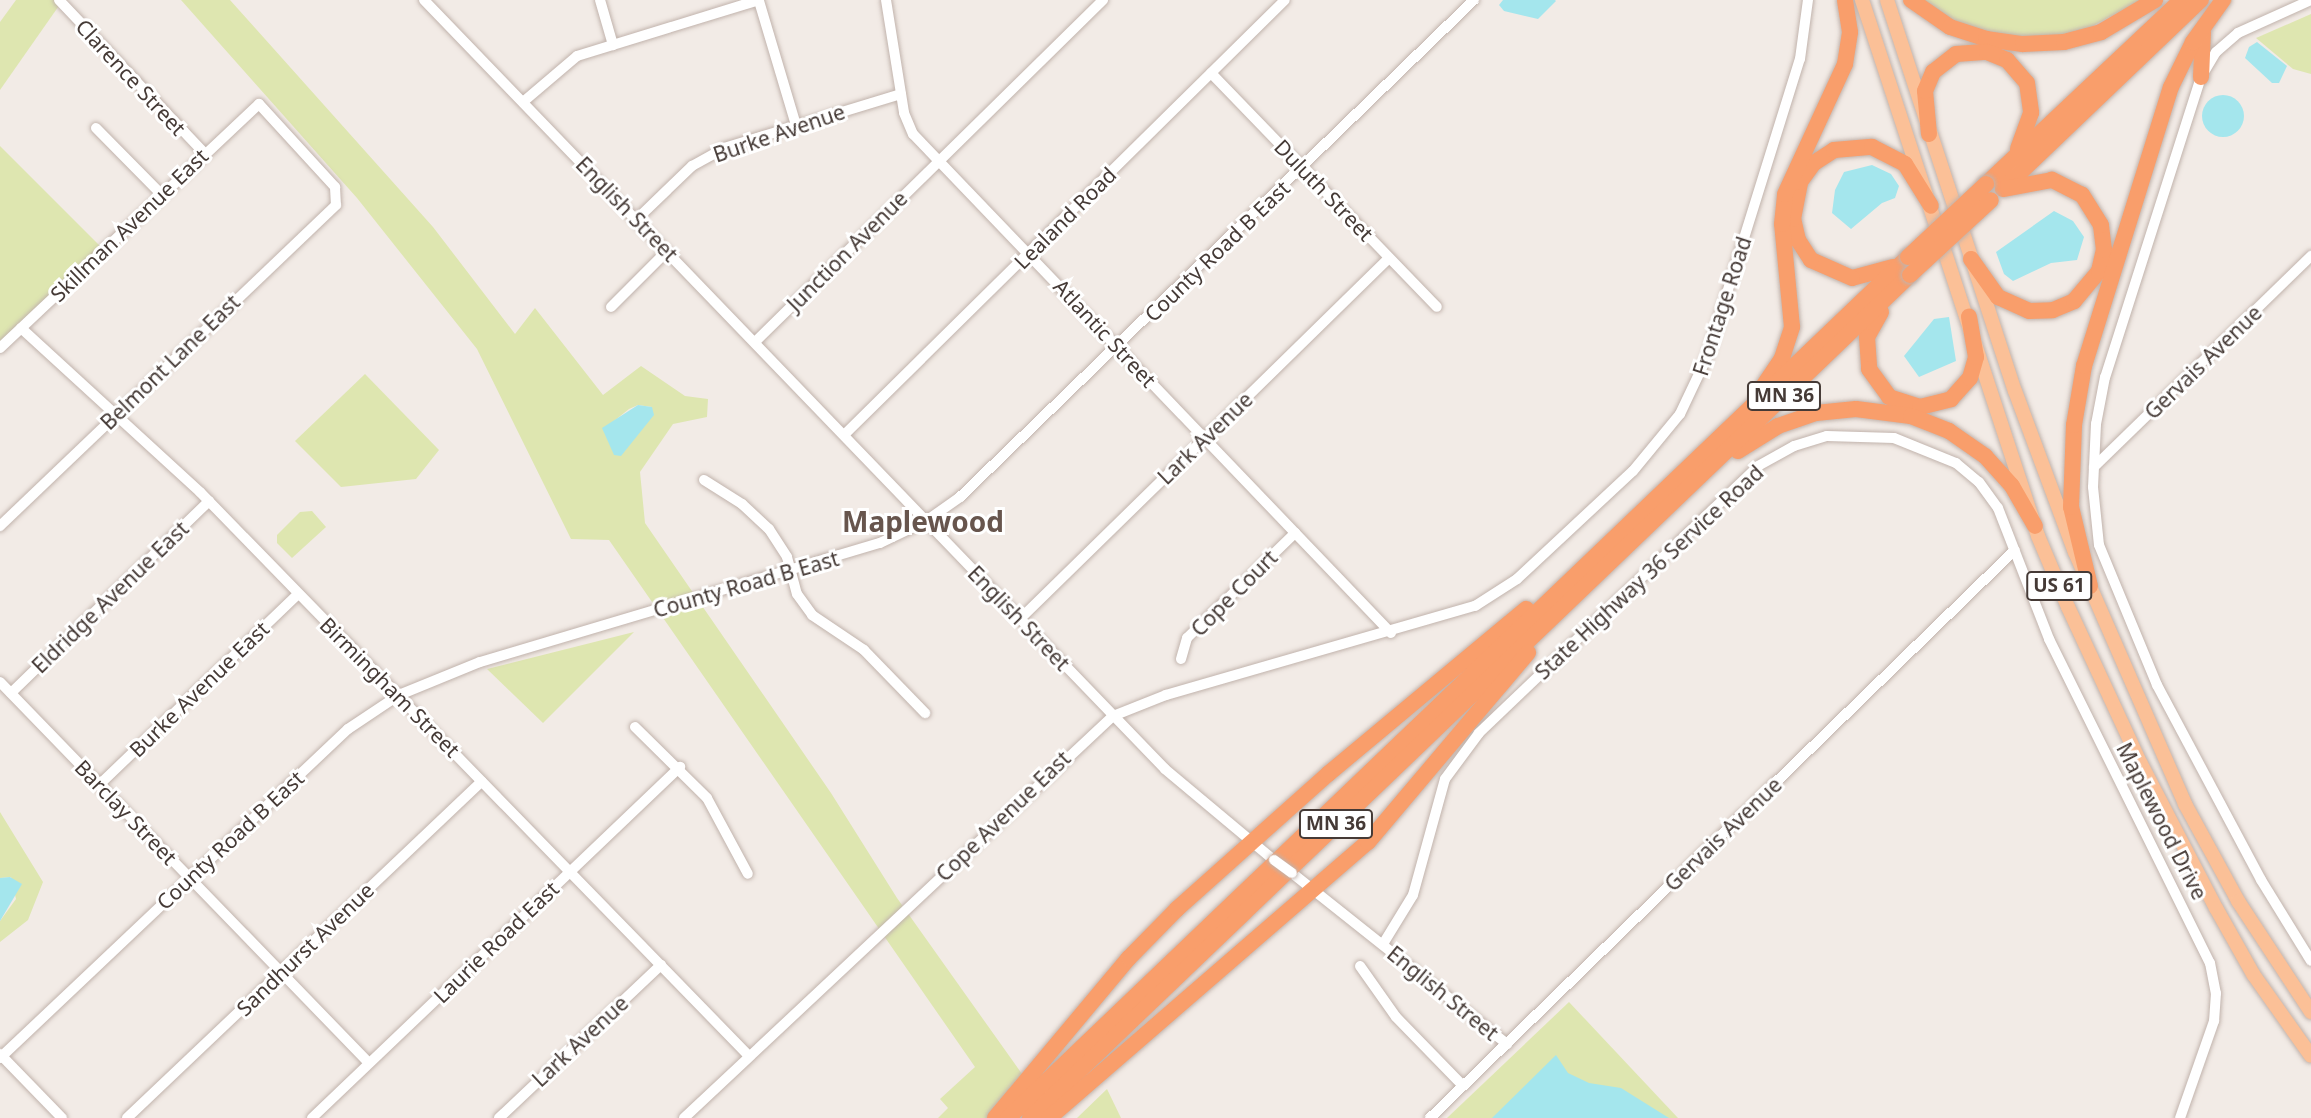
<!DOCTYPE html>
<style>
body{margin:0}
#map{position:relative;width:2311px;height:1118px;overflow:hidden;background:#f2ebe6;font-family:"Noto Sans",sans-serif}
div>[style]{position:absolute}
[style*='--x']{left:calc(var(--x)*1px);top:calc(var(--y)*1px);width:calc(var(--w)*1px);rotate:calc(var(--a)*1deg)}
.green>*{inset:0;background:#dee6b0}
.water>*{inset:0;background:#a4e6ed}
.round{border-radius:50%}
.roads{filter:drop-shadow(0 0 2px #c1b3ac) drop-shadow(0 0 2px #c1b3ac)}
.minor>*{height:10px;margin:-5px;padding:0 5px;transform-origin:5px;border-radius:5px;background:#fff}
.major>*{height:14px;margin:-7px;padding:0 7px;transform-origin:7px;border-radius:7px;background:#fbc097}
.highway>*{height:16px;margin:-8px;padding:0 8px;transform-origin:8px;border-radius:8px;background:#f99e6b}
.bridges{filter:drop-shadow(0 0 2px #c1b3ac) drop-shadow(0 0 2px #c1b3ac)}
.minor-bridge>*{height:10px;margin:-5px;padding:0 5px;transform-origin:5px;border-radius:5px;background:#fff}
.highway-bridge>*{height:16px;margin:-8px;padding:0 8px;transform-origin:8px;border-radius:8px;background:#f99e6b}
span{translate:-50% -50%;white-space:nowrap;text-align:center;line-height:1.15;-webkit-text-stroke:6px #fff;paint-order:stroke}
.shield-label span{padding:2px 5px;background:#fff;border:2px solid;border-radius:5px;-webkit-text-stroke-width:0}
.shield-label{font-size:19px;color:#453a36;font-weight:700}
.street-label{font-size:21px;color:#453a36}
.district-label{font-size:28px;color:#67554d;font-weight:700}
</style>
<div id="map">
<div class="green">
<div style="clip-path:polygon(16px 0,63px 0,0 90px,0 22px)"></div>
<div style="clip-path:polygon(evenodd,181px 0,230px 0,433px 227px,515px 334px,535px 308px,603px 395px,641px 366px,685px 396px,708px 399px,707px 417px,673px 424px,640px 472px,645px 523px,831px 793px,897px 898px,1022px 1074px,990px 1118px,938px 1118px,948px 1108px,940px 1099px,975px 1067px,609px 540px,571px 539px,477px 349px,357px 198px,181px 0,638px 405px,652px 407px,609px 425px,629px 409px,638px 405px)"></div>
<div style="clip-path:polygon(1915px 0,2141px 0,2061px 43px,1960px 33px)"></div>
<div style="clip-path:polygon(2311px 14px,2311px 74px,2293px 69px,2256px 38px)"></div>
<div style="clip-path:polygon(0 146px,103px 249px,0 348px)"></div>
<div style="clip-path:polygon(365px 374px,439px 450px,416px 479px,341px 487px,295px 441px)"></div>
<div style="clip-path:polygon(312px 511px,326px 527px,292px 558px,277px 543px,277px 535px,300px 512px)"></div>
<div style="clip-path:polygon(634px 632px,543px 723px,487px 669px)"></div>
<div style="clip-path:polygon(0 812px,43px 882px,28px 920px,0 942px,0 921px,16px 899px,11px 877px,0 878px)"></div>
<div style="clip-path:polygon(1569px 1002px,1678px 1118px,1447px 1118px)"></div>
<div style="clip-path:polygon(1107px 1089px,1121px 1118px,1077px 1118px)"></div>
</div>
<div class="water">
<div style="clip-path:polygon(1503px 0,1555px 0,1556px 1px,1538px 19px,1504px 11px,1499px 5px)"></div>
<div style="clip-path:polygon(2257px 42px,2287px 66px,2279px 83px,2272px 83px,2245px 58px,2249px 47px)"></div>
<div class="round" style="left:2202px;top:95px;width:42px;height:42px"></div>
<div style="clip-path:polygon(1872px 165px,1891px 174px,1899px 186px,1895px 198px,1882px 203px,1851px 229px,1832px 213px,1835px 190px,1844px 172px)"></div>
<div style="clip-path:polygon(2054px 211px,2073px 221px,2084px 237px,2077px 260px,2051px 263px,2013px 281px,2004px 274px,1996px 252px)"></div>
<div style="clip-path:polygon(1949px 317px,1956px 361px,1919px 377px,1904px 356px,1934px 319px)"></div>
<div style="clip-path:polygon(638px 405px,652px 407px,654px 415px,621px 456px,614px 455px,602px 428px)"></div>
<div style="clip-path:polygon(10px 877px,22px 884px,0 921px,0 878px)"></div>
<div style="clip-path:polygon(1556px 1055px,1568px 1073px,1589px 1083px,1621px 1088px,1669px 1118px,1492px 1118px)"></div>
</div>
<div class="roads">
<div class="minor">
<div style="--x:59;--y:0;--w:211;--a:46.5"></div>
<div style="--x:424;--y:0;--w:1068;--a:46.06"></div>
<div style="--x:1165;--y:769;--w:142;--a:39.9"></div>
<div style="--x:600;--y:0;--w:47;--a:73.9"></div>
<div style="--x:886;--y:0;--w:114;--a:80.9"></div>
<div style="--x:904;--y:113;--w:23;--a:67"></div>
<div style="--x:913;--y:134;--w:691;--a:46.23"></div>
<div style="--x:2311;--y:0;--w:80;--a:155.7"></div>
<div style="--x:2238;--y:33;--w:29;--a:139"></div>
<div style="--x:2216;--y:52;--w:29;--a:121"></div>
<div style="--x:2201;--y:77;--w:315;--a:107.7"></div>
<div style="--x:2105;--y:377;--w:48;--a:100.8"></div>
<div style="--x:2096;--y:424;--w:63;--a:92.7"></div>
<div style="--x:2093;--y:487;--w:58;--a:84.1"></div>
<div style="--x:2099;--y:545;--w:152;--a:67.5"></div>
<div style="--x:2157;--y:685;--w:221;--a:61.9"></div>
<div style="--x:2261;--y:880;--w:95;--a:58.3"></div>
<div style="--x:759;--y:1;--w:129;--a:73.4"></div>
<div style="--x:1211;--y:73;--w:325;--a:46"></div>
<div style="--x:523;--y:102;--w:71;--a:-40.4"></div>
<div style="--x:577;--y:56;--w:190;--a:-17.1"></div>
<div style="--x:96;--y:128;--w:93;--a:45.4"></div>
<div style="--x:636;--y:220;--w:78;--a:-44"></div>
<div style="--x:692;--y:166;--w:37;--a:-29"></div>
<div style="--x:724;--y:148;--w:185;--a:-17"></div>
<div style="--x:611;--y:307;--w:79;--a:-45"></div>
<div style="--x:21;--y:328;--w:243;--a:42.5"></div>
<div style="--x:200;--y:492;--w:787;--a:45.77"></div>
<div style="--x:755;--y:342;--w:488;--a:-44.5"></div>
<div style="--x:0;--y:348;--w:356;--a:-43.3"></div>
<div style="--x:259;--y:104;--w:113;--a:47.5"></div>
<div style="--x:335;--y:187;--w:18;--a:87"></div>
<div style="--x:336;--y:205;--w:465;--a:136.3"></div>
<div style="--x:844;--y:435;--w:619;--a:-44.61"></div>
<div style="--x:2094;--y:467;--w:303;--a:-44.2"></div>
<div style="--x:704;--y:480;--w:45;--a:32.3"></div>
<div style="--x:742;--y:504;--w:37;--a:43"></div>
<div style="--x:769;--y:529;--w:33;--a:57"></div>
<div style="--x:787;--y:557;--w:38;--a:75"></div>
<div style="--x:797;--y:594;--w:26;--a:54"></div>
<div style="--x:812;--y:615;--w:63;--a:33.9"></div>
<div style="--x:864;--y:650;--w:88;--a:45.9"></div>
<div style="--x:1020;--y:619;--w:516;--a:-44.37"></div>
<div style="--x:1181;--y:659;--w:22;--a:-74"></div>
<div style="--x:1187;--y:638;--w:151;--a:-44.2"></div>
<div style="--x:0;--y:682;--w:530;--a:45.92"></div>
<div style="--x:11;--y:693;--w:276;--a:-44.1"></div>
<div style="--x:635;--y:727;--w:101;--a:44.6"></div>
<div style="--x:707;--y:798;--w:86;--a:61.7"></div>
<div style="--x:99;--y:785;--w:276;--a:-43.8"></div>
<div style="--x:1292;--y:873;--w:275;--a:38.5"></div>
<div style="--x:1383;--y:944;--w:57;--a:-58.5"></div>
<div style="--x:1413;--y:895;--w:120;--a:-74.6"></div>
<div style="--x:1445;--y:779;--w:57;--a:-53.5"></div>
<div style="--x:1479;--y:733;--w:386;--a:-43.7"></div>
<div style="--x:1758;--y:466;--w:41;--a:-29.1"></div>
<div style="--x:1794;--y:446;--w:34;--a:-17"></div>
<div style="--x:1827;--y:436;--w:67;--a:1.7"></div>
<div style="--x:1894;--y:438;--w:67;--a:22"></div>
<div style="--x:1956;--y:463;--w:30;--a:40"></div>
<div style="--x:1979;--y:482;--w:32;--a:54"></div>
<div style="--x:1998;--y:508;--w:141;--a:68.7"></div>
<div style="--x:2049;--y:639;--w:362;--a:63.6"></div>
<div style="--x:2210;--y:963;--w:31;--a:79"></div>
<div style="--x:2216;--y:993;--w:28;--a:94"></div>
<div style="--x:2214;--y:1021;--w:103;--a:109.3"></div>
<div style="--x:1360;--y:966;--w:62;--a:54.8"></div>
<div style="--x:1396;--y:1017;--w:96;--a:45.8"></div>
<div style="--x:0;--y:1054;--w:89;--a:45.9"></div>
<div style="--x:0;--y:1058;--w:479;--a:-43.4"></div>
<div style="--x:348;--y:729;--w:61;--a:-33.7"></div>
<div style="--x:399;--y:695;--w:87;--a:-22.2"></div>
<div style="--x:480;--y:662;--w:417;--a:-16.6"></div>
<div style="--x:880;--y:543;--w:51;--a:-25.6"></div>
<div style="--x:926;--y:521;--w:42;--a:-35.2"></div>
<div style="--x:960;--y:497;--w:715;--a:-44.04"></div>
<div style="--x:127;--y:1118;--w:489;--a:-43.5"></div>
<div style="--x:312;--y:1118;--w:509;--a:-43.65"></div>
<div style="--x:499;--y:1118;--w:223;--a:-43.4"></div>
<div style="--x:684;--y:1118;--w:588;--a:-43.14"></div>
<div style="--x:1113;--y:716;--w:57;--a:-21.6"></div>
<div style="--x:1166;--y:695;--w:322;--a:-16.1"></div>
<div style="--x:1475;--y:606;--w:50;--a:-32.7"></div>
<div style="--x:1517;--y:579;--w:158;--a:-43"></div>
<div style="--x:1633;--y:471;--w:74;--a:-50.5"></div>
<div style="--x:1680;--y:414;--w:63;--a:-64.7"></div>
<div style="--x:1707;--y:357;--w:312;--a:-72.7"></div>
<div style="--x:1800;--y:59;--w:60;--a:-82.3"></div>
<div style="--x:1430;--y:1118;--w:815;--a:-44.16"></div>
</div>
<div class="major">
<div style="--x:1862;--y:0;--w:564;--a:71.82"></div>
<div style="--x:2038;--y:536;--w:77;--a:67.1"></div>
<div style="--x:2068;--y:607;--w:173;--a:65.1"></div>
<div style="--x:2141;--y:764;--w:162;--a:62.5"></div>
<div style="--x:2216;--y:908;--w:76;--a:60.7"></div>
<div style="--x:2253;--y:974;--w:100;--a:54.7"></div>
<div style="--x:1887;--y:0;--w:411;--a:71.9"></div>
<div style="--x:2015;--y:391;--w:172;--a:69.6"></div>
<div style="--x:2075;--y:552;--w:275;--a:66.4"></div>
<div style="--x:2185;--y:804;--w:111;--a:61.3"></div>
<div style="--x:2238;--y:901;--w:133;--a:56.7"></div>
</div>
<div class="highway">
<div style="--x:1911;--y:0;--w:47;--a:34.7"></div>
<div style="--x:1950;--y:27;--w:38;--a:18"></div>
<div style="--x:1986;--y:39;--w:37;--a:8"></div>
<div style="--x:2023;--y:44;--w:41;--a:-2.8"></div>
<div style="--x:2064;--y:42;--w:38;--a:-15"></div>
<div style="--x:2101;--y:32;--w:63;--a:-30.7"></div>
<div style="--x:2201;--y:77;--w:45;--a:-87.5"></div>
<div style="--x:1929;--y:134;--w:43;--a:-95.3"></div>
<div style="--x:1925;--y:91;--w:21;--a:-67"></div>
<div style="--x:1933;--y:72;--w:29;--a:-38"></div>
<div style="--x:1956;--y:54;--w:31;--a:-4"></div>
<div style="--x:1987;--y:52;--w:22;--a:22"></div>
<div style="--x:2007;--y:60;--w:30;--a:49"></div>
<div style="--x:2027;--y:83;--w:30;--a:82"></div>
<div style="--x:2031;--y:113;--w:38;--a:110"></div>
<div style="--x:1986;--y:184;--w:268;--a:-43.3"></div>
<div style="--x:2005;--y:187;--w:271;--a:-43.7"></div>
<div style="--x:1971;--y:259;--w:47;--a:54.6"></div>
<div style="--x:1998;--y:297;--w:34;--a:24"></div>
<div style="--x:2029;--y:311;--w:24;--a:-2"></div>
<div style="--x:2053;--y:310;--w:23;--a:-23"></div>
<div style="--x:2074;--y:301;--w:39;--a:-50"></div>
<div style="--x:2099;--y:271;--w:22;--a:-77"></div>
<div style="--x:2104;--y:250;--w:25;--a:-97"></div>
<div style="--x:2101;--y:225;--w:36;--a:-122"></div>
<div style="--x:2082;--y:195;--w:34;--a:-153"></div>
<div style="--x:2052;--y:180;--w:50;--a:169.6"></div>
<div style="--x:1893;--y:267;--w:42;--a:165"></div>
<div style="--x:1852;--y:278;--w:45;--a:-156.3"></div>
<div style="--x:1811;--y:260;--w:24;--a:-123"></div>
<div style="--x:1798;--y:240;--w:22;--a:-103"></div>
<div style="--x:1793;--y:219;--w:38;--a:-79"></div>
<div style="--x:1800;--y:182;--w:24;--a:-54"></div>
<div style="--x:1814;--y:163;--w:24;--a:-33"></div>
<div style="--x:1834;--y:150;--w:38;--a:-5"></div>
<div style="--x:1872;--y:147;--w:37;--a:27"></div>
<div style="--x:1905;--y:164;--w:49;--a:58.2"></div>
<div style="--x:1881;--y:312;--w:29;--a:119"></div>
<div style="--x:1867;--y:337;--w:32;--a:86"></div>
<div style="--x:1869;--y:369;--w:34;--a:54"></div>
<div style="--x:1889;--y:397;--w:33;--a:18"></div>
<div style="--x:1920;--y:407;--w:32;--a:-14"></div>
<div style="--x:1951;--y:399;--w:28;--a:-48"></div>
<div style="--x:1970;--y:378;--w:22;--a:-74"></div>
<div style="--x:1976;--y:357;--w:41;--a:-99.9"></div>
<div style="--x:1764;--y:385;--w:32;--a:-56"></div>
<div style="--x:1782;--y:358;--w:33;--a:-72"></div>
<div style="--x:1792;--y:327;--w:103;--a:-95.5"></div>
<div style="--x:1782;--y:224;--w:30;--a:-84"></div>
<div style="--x:1785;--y:194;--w:143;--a:-65.2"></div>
<div style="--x:1845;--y:64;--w:32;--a:-81"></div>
<div style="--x:1850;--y:32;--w:32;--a:-99"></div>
<div style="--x:1738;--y:451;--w:47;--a:-32"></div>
<div style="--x:1778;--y:426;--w:40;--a:-18.9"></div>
<div style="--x:1816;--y:413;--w:40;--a:-5.7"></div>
<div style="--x:1856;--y:409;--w:55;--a:7.3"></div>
<div style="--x:1911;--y:416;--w:41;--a:21.5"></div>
<div style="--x:1949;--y:431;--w:44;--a:34.8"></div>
<div style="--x:1985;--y:456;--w:40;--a:48"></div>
<div style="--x:2012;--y:486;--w:46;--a:60.1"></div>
<div style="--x:2090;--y:586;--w:81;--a:-103.5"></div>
<div style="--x:2071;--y:507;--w:82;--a:-87.9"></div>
<div style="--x:2074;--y:425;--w:60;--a:-80.4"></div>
<div style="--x:2084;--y:366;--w:292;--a:-72.7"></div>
<div style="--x:2171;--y:87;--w:50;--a:-63.9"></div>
<div style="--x:2193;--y:42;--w:52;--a:-54.5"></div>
<div style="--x:995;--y:1118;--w:209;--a:-50.1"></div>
<div style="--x:1129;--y:958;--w:69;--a:-45.6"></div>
<div style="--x:1177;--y:909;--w:203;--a:-41.8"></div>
<div style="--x:1328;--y:774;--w:258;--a:-39.8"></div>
<div style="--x:1008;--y:1118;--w:1246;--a:-43.73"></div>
<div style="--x:1030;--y:1118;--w:1219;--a:-43.77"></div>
<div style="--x:1049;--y:1118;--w:422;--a:-40.9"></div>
<div style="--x:1368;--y:842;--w:248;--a:-49.8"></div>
</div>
</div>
<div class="bridges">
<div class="minor-bridge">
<div style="--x:1274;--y:860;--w:22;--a:36"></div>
</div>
<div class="highway-bridge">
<div style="--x:1908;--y:257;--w:107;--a:-43.1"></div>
<div style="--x:1910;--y:275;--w:110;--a:-42.8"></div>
</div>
</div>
<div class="shield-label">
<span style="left:1784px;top:396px">MN 36</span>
<span style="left:2059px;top:586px">US 61</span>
<span style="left:1336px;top:824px">MN 36</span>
</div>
<div class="street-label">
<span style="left:131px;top:77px;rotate:47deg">Clarence Street</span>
<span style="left:779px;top:133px;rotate:-19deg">Burke Avenue</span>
<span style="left:1324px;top:190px;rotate:46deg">Duluth Street</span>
<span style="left:627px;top:209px;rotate:46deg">English Street</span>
<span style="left:1065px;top:218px;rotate:-45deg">Lealand Road</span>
<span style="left:129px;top:225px;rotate:-44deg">Skillman Avenue East</span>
<span style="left:847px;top:251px;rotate:-45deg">Junction Avenue</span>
<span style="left:1217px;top:251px;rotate:-44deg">County Road B East</span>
<span style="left:1722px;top:306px;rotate:-72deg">Frontage Road</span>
<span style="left:1105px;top:333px;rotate:47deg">Atlantic Street</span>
<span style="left:170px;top:362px;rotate:-44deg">Belmont Lane East</span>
<span style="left:2203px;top:362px;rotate:-44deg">Gervais Avenue</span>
<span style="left:1205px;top:438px;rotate:-44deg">Lark Avenue</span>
<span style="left:1649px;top:572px;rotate:-43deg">State Highway 36 Service Road</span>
<span style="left:746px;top:584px;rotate:-16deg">County Road B East</span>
<span style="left:1234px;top:593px;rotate:-45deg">Cope Court</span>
<span style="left:110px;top:597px;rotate:-44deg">Eldridge Avenue East</span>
<span style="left:1019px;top:618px;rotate:46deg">English Street</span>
<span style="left:390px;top:687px;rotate:45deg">Birmingham Street</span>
<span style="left:199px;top:689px;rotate:-44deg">Burke Avenue East</span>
<span style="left:126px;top:812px;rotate:46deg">Barclay Street</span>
<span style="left:1003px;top:816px;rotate:-44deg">Cope Avenue East</span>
<span style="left:2162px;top:821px;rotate:63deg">Maplewood Drive</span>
<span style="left:1723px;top:834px;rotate:-44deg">Gervais Avenue</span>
<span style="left:230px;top:840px;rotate:-43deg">County Road B East</span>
<span style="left:496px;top:942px;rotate:-44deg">Laurie Road East</span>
<span style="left:305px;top:949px;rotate:-44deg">Sandhurst Avenue</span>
<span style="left:1443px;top:993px;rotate:39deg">English Street</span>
<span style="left:580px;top:1041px;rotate:-43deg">Lark Avenue</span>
</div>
<div class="district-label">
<span style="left:923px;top:521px">Maplewood</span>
</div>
</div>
